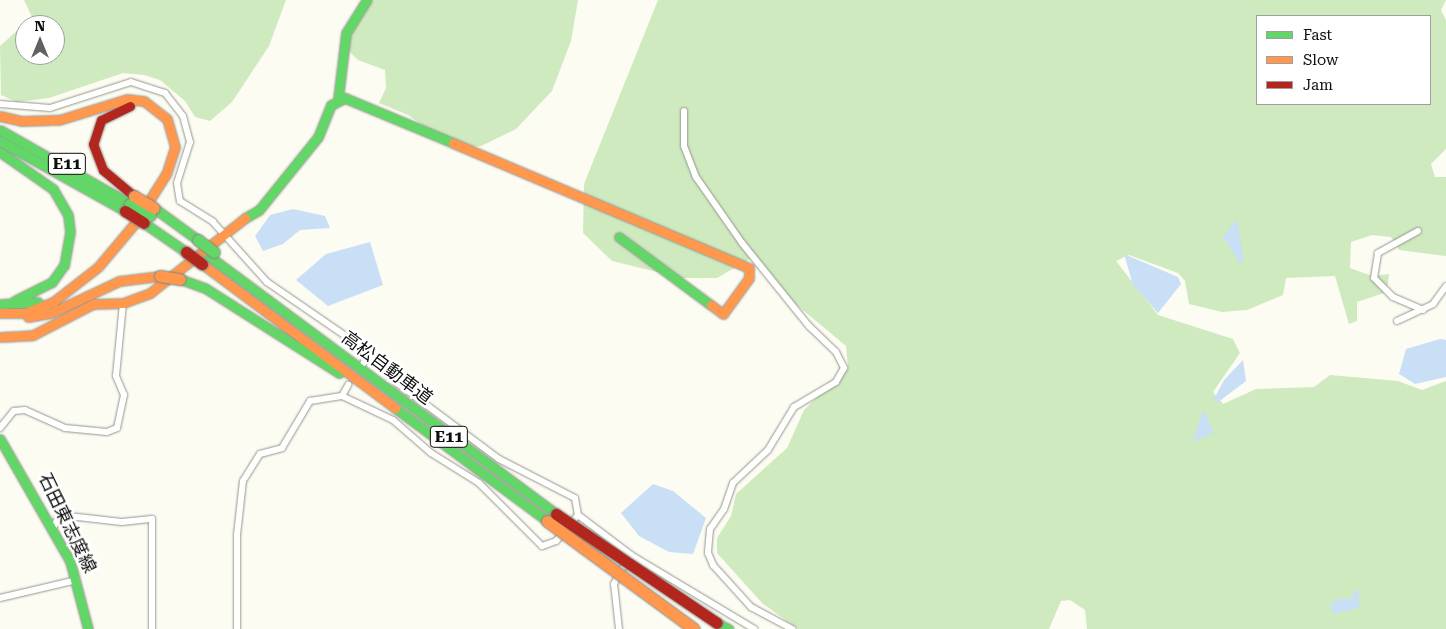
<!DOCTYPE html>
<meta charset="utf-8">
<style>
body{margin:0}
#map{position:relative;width:1446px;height:629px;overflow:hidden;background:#fcfcf2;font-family:"Roboto Serif","Noto Sans JP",serif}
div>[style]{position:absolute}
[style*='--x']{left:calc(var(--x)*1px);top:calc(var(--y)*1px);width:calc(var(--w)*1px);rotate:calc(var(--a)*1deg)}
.forest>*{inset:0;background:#cfeabf}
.water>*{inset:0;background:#c8dff6}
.roads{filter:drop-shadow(0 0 1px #959591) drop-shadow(0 0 1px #959591)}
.street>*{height:6px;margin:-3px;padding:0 3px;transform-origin:3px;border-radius:3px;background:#fffffd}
.fast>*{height:9px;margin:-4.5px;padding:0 4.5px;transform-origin:4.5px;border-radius:4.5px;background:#63d668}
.slow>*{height:9px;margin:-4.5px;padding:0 4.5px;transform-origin:4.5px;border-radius:4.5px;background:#ff974d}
.jam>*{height:9px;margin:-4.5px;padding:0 4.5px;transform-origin:4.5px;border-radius:4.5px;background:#b3261e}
.bridges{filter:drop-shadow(0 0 1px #82827e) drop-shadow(0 0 1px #82827e)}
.fast-bridge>*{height:11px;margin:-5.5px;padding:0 5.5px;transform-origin:5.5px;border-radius:5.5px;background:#63d668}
.slow-bridge>*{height:11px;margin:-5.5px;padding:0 5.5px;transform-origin:5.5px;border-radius:5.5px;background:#ff974d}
.jam-bridge>*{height:11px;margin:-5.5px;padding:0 5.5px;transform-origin:5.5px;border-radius:5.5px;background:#b3261e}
span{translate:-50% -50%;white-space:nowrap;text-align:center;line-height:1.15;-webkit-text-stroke:5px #fff;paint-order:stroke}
.shield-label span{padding:1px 4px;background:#fff;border:1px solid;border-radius:4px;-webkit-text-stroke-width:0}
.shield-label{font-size:16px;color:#0e0e0e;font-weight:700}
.street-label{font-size:18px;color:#0e0e0e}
.legend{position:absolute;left:1256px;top:15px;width:175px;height:90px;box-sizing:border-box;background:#fff;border:1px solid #9f9f9f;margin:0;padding:6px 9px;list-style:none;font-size:15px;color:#0e0e0e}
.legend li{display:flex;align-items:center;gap:10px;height:25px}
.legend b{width:25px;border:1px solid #9f9f9f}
.north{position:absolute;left:15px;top:15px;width:50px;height:50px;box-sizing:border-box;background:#fff;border:1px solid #9f9f9f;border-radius:50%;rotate:0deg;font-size:14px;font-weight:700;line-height:20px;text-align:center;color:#0e0e0e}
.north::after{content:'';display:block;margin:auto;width:18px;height:22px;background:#61615e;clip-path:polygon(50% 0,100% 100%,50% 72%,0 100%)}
</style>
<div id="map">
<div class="forest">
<div style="clip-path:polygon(evenodd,24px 0,286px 0,269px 46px,232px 102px,210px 121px,195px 117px,185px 101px,160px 80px,144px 75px,123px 73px,49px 98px,17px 102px,1px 95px,0 46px,32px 17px,24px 0,25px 25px,55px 25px,55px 55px,25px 55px,25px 25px)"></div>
<div style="clip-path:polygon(370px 0,578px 0,571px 41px,552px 91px,516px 129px,481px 146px,456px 149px,408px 115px,379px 103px,386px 88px,385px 70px,358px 60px,348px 50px,353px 23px)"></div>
<div style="clip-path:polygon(evenodd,658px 0,1446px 0,1441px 10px,1446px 20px,1446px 149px,1431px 164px,1435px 177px,1446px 177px,1446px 256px,1399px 250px,1391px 237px,1372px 235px,1351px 242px,1350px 268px,1372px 276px,1389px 274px,1387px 292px,1357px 302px,1357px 321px,1349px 324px,1335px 276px,1286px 278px,1283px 295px,1247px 310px,1222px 312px,1189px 304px,1185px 281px,1178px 273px,1129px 255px,1116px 261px,1158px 315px,1233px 339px,1240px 353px,1213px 392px,1223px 404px,1256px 389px,1314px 387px,1330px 375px,1398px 381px,1422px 390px,1446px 381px,1446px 629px,1087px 629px,1085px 610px,1070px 600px,1061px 601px,1049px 629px,798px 629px,762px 603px,717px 553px,717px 538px,731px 516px,736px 494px,787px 448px,804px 410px,848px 367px,846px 346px,792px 301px,750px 259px,717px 278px,682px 278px,612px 261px,583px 233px,584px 184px,658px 0,1257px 16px,1430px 16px,1430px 104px,1257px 104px,1257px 16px)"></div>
</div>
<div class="water">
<div style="clip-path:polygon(293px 209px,325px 216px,330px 228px,300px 230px,283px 244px,263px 251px,255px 236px,270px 215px)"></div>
<div style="clip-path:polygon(1237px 219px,1244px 261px,1240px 263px,1223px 237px)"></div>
<div style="clip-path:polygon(370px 242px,383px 285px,328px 306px,296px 280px,326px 254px)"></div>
<div style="clip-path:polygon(1124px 254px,1178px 277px,1181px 284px,1158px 313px,1133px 285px)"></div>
<div style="clip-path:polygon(1440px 339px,1446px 340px,1446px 377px,1415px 384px,1399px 374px,1406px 349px)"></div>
<div style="clip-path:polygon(1243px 360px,1246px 381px,1217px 403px,1214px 399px,1224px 380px)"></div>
<div style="clip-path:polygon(1205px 411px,1213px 433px,1193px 442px,1202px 414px)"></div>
<div style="clip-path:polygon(653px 484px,673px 491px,706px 518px,693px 554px,669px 552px,639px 536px,621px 513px)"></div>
<div style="clip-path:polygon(1355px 590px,1359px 590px,1359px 608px,1333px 614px,1330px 606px,1337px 599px,1351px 599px)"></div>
</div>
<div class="roads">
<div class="street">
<div style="--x:0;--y:104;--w:50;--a:4.6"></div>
<div style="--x:50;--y:108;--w:85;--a:-17.8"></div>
<div style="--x:131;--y:82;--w:36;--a:18"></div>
<div style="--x:165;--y:93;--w:29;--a:52"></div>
<div style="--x:183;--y:116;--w:27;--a:75"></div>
<div style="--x:190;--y:142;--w:43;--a:107.6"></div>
<div style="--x:177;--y:183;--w:18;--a:81"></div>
<div style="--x:180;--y:201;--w:39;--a:32"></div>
<div style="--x:213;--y:222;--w:81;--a:48"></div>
<div style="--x:267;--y:282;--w:124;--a:34.5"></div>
<div style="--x:369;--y:352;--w:42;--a:47.9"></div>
<div style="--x:397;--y:383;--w:127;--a:36.7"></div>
<div style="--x:499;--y:459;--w:85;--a:27.2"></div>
<div style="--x:575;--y:498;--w:17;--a:80"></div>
<div style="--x:578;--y:515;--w:34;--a:130"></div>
<div style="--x:556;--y:541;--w:15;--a:160"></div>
<div style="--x:542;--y:546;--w:89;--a:-135"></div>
<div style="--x:479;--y:483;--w:57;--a:-148"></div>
<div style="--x:431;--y:453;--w:50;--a:-139"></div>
<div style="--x:393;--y:420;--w:56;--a:-154.8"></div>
<div style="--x:342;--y:396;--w:13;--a:-61"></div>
<div style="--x:684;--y:111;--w:35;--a:90"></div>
<div style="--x:684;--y:146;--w:33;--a:69"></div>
<div style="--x:696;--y:177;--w:80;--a:55.1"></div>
<div style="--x:742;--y:243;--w:107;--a:51.1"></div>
<div style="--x:809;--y:326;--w:37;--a:44"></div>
<div style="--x:836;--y:352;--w:18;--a:63"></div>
<div style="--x:844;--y:368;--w:16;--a:120"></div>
<div style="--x:836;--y:382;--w:49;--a:149.2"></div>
<div style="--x:794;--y:407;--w:50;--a:121.2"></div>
<div style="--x:768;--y:450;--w:48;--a:136.7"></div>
<div style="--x:733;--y:483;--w:28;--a:109"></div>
<div style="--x:724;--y:509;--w:24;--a:125"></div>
<div style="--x:710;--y:529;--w:24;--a:95"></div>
<div style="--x:708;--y:553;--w:13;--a:67"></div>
<div style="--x:713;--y:565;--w:57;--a:47.9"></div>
<div style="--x:751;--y:607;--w:47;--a:28.2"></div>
<div style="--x:1418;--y:231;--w:46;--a:151.2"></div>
<div style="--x:1378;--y:253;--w:25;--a:99"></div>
<div style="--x:1374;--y:278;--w:27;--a:45"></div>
<div style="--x:1393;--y:297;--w:33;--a:23"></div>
<div style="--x:1397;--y:321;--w:40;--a:-25"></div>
<div style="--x:1433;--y:304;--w:22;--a:-54"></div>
<div style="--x:363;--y:364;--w:13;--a:-63"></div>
<div style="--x:0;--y:428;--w:22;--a:-51"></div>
<div style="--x:14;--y:411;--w:11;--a:-5"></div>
<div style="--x:25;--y:410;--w:44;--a:24.2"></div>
<div style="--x:65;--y:428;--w:42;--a:5.4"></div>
<div style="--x:107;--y:432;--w:11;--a:-22"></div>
<div style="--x:117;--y:428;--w:34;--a:-78"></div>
<div style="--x:124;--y:395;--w:21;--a:-113"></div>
<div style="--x:116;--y:376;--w:73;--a:-84.5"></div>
<div style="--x:578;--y:515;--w:66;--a:37"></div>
<div style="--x:631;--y:555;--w:144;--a:31"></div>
<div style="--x:53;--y:528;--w:15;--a:-62"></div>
<div style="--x:60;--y:515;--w:62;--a:6.4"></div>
<div style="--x:122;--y:522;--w:30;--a:-6"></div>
<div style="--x:152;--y:519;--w:110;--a:90"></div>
<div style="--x:0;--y:598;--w:79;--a:-13.2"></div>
<div style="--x:237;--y:629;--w:94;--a:-90"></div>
<div style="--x:237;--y:535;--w:54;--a:-83.7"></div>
<div style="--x:243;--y:481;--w:32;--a:-58"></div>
<div style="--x:260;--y:454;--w:23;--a:-15"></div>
<div style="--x:282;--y:448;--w:55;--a:-59.2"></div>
<div style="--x:310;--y:401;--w:32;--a:-9"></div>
<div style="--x:619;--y:629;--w:45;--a:-96.3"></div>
<div style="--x:614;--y:584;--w:27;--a:-62"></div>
</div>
<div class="fast">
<div style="--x:338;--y:99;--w:66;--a:-83.1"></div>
<div style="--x:346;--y:33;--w:39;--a:-58"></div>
<div style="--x:0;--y:130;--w:150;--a:29.6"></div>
<div style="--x:0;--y:141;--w:143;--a:29.2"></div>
<div style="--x:0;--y:152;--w:65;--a:34.9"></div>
<div style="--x:53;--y:189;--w:30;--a:60"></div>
<div style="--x:68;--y:215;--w:17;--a:83"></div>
<div style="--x:70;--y:232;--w:34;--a:100"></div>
<div style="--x:64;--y:265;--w:21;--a:125"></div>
<div style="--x:52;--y:282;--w:42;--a:153.4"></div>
<div style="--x:154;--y:208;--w:54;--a:36"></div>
<div style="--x:245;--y:218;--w:16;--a:-30"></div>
<div style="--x:259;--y:210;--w:94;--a:-51.1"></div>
<div style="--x:318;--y:137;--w:35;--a:-68"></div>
<div style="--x:331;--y:105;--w:16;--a:-27"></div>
<div style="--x:345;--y:98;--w:117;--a:22.6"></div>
<div style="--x:144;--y:223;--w:51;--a:34.6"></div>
<div style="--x:619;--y:237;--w:114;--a:36.5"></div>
<div style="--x:209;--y:256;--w:432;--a:36.6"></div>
<div style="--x:180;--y:279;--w:27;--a:20"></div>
<div style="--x:205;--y:288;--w:159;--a:32.4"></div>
<div style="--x:0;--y:304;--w:38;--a:-3"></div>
<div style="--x:395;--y:408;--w:189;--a:36.6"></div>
<div style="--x:0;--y:439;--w:141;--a:60.2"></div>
<div style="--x:70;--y:561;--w:70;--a:75.2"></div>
<div style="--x:717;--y:623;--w:13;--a:27"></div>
</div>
<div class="slow">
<div style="--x:0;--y:116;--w:22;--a:13"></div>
<div style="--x:21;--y:121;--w:38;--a:-2"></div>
<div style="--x:59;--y:120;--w:71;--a:-17.2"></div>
<div style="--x:127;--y:99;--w:17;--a:7"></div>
<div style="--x:144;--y:101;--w:29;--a:38"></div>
<div style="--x:167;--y:119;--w:29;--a:74"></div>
<div style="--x:175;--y:147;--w:28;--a:108"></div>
<div style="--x:166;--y:174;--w:58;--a:122.3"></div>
<div style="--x:135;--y:223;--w:57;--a:130.1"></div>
<div style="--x:98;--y:267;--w:57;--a:142.1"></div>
<div style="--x:53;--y:302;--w:31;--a:159"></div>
<div style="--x:24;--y:313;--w:24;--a:180"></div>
<div style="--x:453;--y:143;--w:321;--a:22.9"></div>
<div style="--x:749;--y:268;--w:10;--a:90"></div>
<div style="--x:749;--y:278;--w:44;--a:125.8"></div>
<div style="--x:723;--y:314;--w:15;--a:-143"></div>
<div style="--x:202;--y:264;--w:241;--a:36.7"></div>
<div style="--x:28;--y:317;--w:23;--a:-10"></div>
<div style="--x:51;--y:313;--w:75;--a:-25.2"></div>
<div style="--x:119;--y:281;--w:41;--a:-7"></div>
<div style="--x:0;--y:337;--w:33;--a:-3"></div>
<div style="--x:33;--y:335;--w:68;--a:-27.3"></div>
<div style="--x:93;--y:304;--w:30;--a:-2"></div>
<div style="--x:123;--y:303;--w:29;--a:-20"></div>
<div style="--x:150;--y:293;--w:121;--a:-38.3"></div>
</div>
<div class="jam">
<div style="--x:130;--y:106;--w:32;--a:154"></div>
<div style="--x:101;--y:120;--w:25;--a:108"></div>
<div style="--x:93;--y:144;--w:28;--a:69"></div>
<div style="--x:103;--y:170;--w:40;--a:40"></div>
</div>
</div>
<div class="bridges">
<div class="fast-bridge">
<div style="--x:130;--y:204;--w:23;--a:29"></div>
<div style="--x:198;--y:240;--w:20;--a:37"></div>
</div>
<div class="slow-bridge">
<div style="--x:134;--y:196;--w:23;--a:31"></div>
<div style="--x:160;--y:276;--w:20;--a:9"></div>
<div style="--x:547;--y:521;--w:182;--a:36.3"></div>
</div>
<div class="jam-bridge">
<div style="--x:125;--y:211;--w:22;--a:32"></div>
<div style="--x:186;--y:252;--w:20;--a:37"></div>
<div style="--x:556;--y:514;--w:194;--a:34.1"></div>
</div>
</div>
<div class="shield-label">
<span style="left:67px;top:164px">E11</span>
<span style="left:449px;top:437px">E11</span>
</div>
<div class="street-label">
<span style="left:387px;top:368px;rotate:37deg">高松自動車道</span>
<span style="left:67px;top:523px;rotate:64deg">石田東志度線</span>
</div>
<ul class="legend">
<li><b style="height:6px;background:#63d668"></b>Fast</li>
<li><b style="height:6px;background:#ff974d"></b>Slow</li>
<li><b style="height:6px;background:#b3261e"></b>Jam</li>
</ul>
<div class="north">N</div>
</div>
